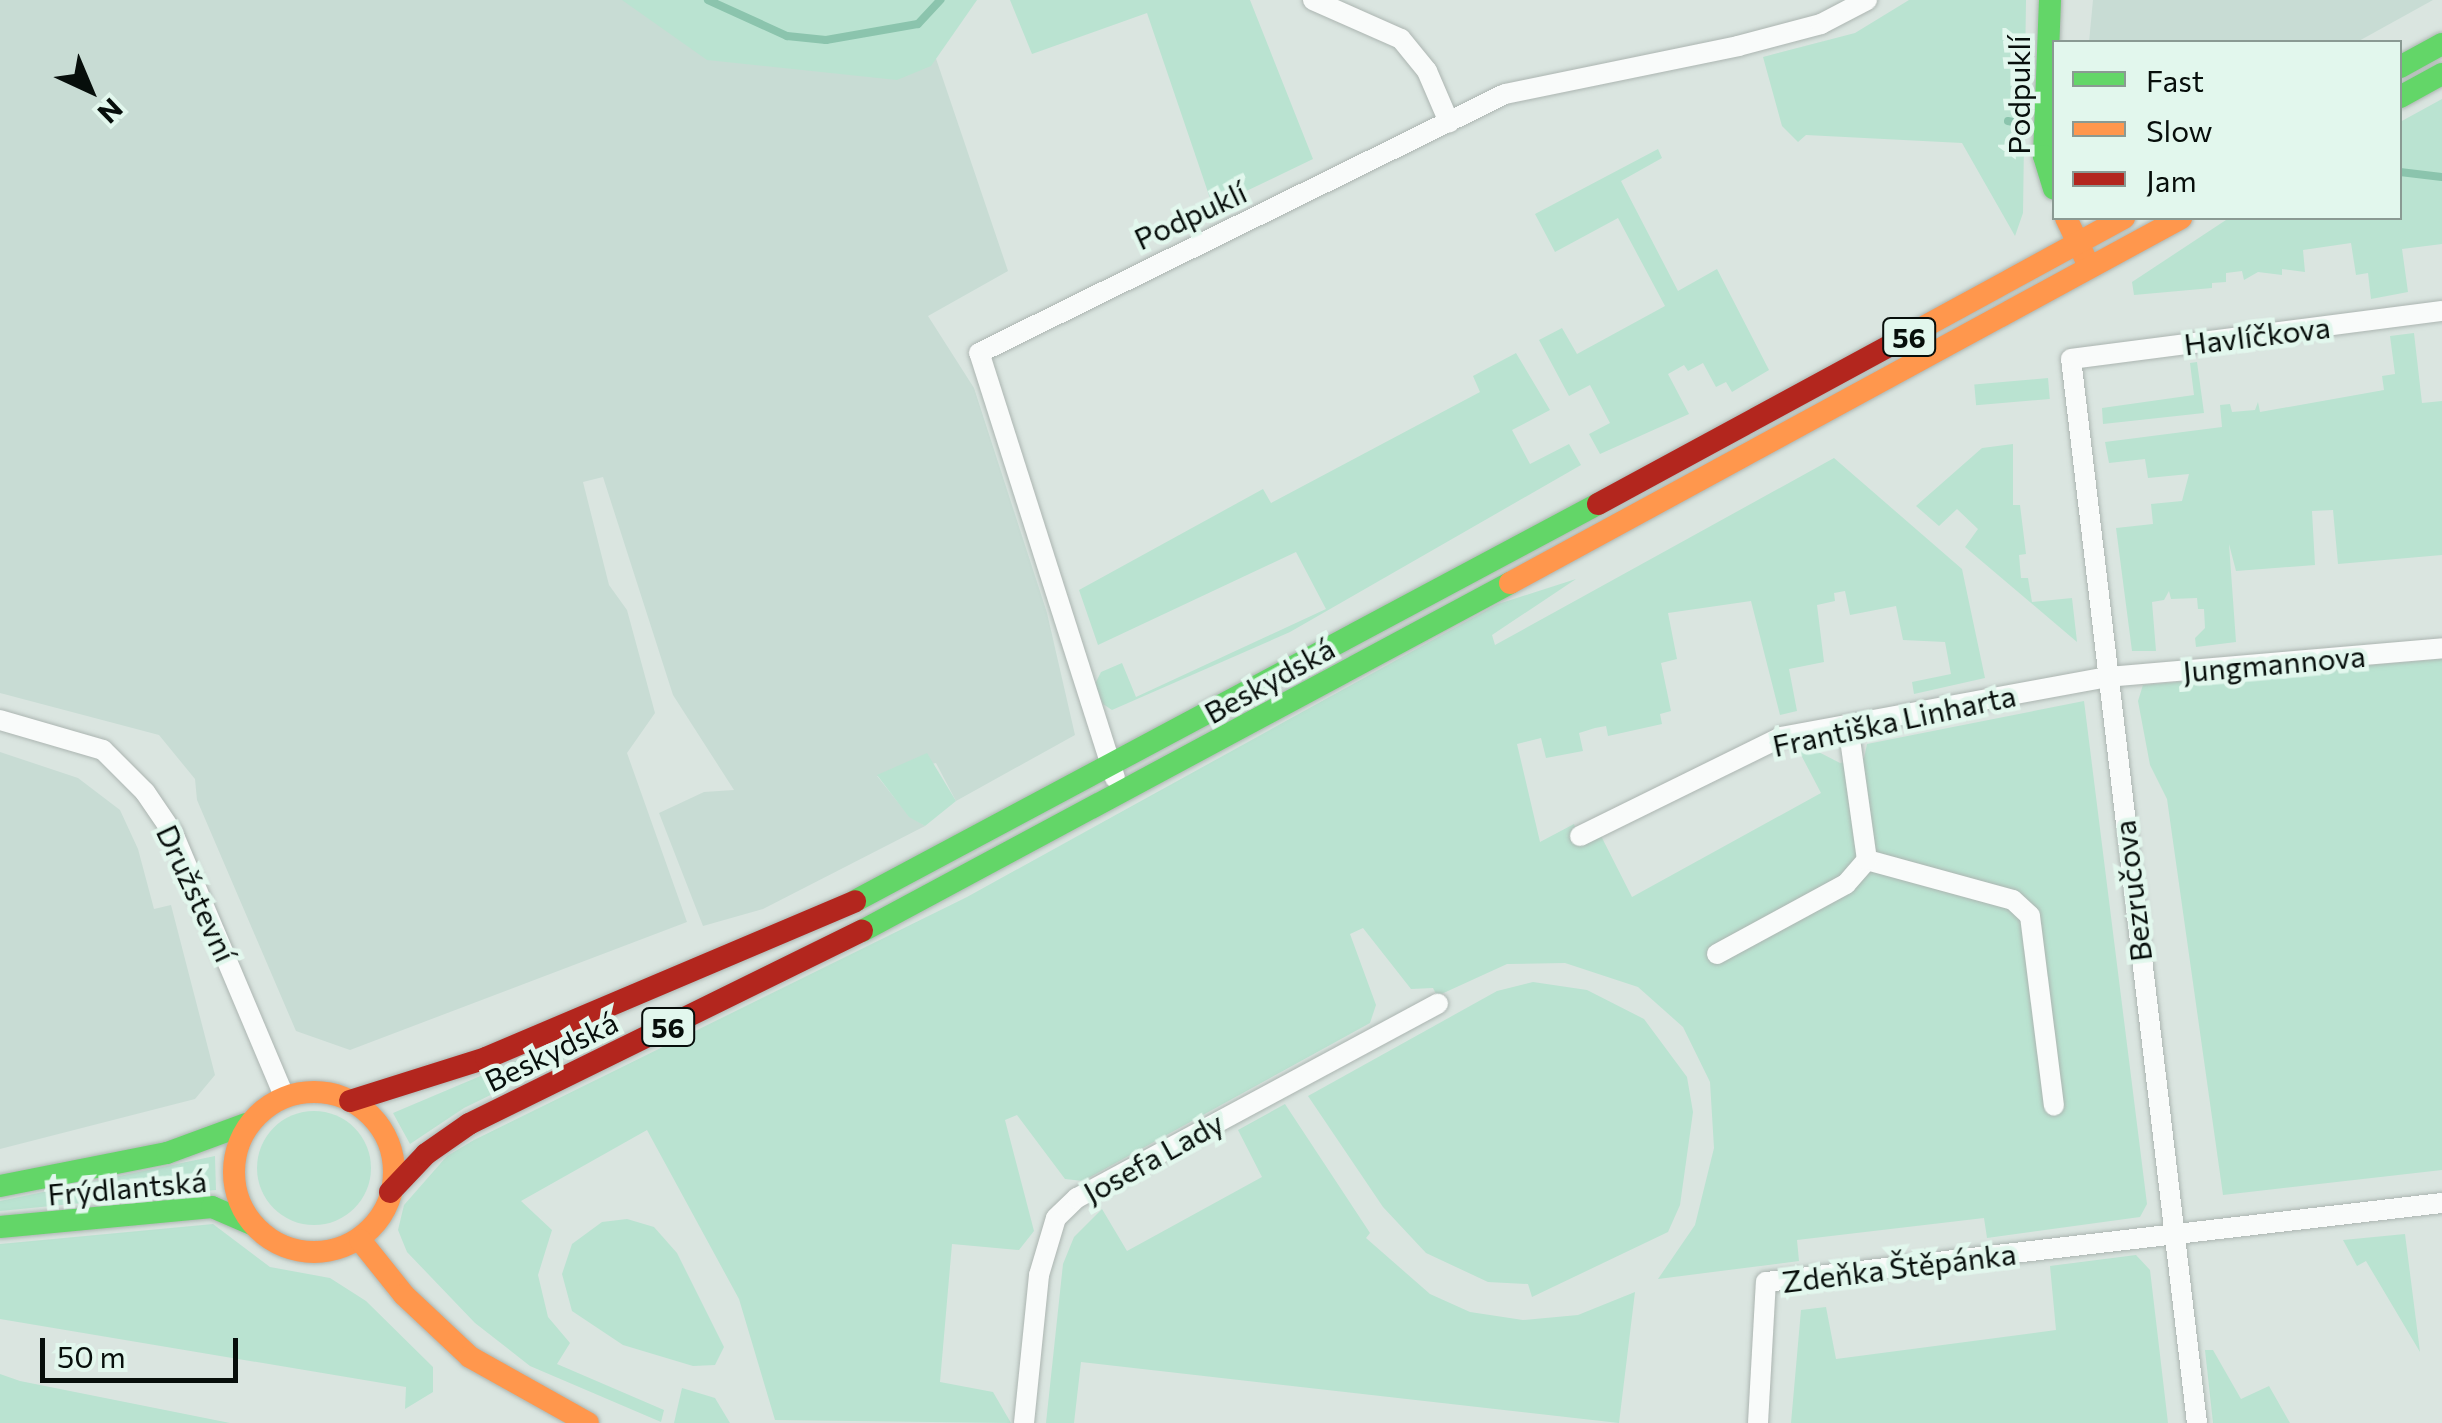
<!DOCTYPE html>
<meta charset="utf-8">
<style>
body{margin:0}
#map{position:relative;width:2442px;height:1423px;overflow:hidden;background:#dae5e0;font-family:Commissioner,sans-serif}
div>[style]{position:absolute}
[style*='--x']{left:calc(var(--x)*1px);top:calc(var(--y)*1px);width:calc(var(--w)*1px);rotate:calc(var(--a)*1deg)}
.built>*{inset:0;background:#c8dcd4}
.green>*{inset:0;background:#bae3d1;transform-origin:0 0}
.round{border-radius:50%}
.stream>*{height:8px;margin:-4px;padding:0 4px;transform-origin:4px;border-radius:4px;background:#8bc4ad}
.roads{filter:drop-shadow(0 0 2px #acb5b1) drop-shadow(0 0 2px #acb5b1)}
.street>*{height:20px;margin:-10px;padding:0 10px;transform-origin:10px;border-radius:10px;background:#f9fbfa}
.fast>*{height:22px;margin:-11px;padding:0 11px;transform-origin:11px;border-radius:11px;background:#63d668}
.slow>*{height:22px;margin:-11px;padding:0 11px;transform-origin:11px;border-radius:11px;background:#ff974d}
.slow>.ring{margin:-11px;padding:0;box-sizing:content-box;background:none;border:22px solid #ff974d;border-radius:50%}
.jam>*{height:22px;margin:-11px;padding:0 11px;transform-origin:11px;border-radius:11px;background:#b3261e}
span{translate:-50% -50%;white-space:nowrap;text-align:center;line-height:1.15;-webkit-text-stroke:9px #e2f7ed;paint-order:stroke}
.shield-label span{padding:2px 8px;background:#e2f7ed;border:2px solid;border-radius:8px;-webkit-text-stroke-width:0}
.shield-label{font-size:28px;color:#070e0b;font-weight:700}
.street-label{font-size:30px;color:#070e0b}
.legend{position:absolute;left:2052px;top:40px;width:350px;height:180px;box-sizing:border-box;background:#e2f7ed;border:2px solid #8a9a93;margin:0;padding:12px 18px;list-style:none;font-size:30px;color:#070e0b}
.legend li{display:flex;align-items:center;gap:20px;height:50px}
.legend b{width:50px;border:2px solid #8a9a93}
.north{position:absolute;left:40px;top:40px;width:100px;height:100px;-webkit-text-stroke:8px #e2f7ed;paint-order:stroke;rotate:136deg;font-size:28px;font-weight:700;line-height:40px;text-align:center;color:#070e0b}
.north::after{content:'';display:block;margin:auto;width:35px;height:45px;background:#070e0b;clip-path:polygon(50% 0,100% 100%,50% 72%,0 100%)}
.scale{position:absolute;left:40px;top:1338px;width:198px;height:45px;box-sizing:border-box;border:5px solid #070e0b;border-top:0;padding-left:12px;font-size:30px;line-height:35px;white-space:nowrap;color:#070e0b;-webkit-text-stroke:8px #e2f7ed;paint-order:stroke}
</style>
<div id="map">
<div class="built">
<div style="clip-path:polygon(0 0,935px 0,926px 29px,1008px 271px,928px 316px,974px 388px,1047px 613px,1075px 735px,956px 801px,936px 763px,877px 776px,909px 816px,925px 826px,763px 909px,703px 926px,659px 813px,704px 792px,734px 790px,673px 695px,603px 477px,583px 482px,609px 585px,627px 610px,655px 713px,627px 753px,687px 922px,350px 1050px,296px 1031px,197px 800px,195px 779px,159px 735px,0 693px)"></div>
<div style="clip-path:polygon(2093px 0,2433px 0,2357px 42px,2089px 42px)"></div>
<div style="clip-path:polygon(0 752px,78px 778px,120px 810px,138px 849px,154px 909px,171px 905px,215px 1075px,195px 1099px,0 1149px)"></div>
</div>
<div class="green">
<div style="clip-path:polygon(622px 0,977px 0,931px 66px,897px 80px,707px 60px)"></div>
<div style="clip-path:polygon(1010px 0,1250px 0,1313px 159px,1213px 207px,1147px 13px,1032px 54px)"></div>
<div style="clip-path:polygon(1909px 0,2026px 0,2023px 213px,2015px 236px,1962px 143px,1806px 135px,1798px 142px,1782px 126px,1763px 57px,1855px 33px)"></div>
<div style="clip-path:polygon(2442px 99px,2442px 244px,2402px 249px,2408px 292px,2371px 299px,2368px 273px,2356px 275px,2351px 243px,2303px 250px,2305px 272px,2282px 269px,2282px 275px,2258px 272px,2244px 280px,2242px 271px,2226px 273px,2226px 282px,2212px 283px,2212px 288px,2134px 295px,2132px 282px,2229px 218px,2400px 218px,2400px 122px)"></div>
<div style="clip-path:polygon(1658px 149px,1662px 158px,1621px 181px,1678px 291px,1717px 269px,1769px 370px,1732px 392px,1726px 382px,1716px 387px,1703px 363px,1688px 371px,1684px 365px,1668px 374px,1689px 414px,1600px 454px,1589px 434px,1610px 423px,1590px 385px,1569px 396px,1539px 340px,1562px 328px,1577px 354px,1665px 306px,1618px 218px,1555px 252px,1535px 214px)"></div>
<div style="clip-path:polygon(2414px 333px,2422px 403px,2442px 401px,2442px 555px,2338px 564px,2333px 510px,2312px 511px,2315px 565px,2236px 571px,2229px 544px,2236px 642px,2196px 647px,2195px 638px,2205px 628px,2204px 609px,2198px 609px,2197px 598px,2171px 599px,2169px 591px,2164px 600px,2152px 602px,2156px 651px,2132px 651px,2116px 528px,2153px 524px,2151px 504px,2182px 501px,2189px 474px,2148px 478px,2145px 459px,2109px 463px,2105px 442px,2222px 427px,2220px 405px,2230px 404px,2232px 412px,2255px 410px,2258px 402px,2260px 412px,2384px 390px,2382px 376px,2395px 374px,2390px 336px)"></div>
<div style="clip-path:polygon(1516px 353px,1550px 410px,1512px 430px,1530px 464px,1569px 444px,1581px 465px,1290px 632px,1112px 710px,1103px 704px,1095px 684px,1101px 672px,1122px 663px,1136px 697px,1326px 609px,1296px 552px,1098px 645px,1079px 590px,1263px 489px,1271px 503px,1480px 392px,1473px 376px)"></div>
<div style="clip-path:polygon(2197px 362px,2204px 413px,2103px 424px,2102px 408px,2194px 395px,2190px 363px)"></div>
<div style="left:2048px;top:378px;width:21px;height:74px;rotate:85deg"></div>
<div style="clip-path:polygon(2013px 444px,2013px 505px,2020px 505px,2026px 554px,2019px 555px,2021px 578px,2028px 578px,2032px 602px,2072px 598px,2077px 642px,1965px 547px,1978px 529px,1957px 509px,1939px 526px,1916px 506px,1982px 448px)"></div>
<div style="clip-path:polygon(1834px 458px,1962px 569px,1985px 678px,1914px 694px,1912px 682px,1951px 674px,1945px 642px,1903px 640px,1896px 606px,1850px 615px,1845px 591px,1834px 593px,1835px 601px,1817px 605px,1824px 662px,1789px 669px,1797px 711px,1780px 715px,1751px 601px,1668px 613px,1677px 659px,1661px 663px,1671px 711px,1660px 714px,1662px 724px,1608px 736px,1606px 726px,1595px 728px,1579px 733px,1583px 751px,1546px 758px,1541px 738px,1517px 744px,1540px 842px,1574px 824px,1580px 841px,1599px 832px,1632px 897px,1821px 793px,1800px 753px,1803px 744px,1840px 763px,1864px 758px,1867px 744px,2084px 701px,2147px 1204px,2140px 1217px,1987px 1238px,1984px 1218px,1797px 1240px,1799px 1261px,1658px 1279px,1695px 1225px,1714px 1148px,1710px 1082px,1683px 1027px,1638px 987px,1565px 963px,1507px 964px,1437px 996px,1433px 988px,1411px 989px,1363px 928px,1350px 934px,1376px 1005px,1370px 1023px,1083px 1181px,1065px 1179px,1017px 1115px,1005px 1120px,1034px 1231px,1019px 1250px,952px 1244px,940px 1382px,993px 1392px,1011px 1423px,775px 1420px,739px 1299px,647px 1130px,521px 1201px,552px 1230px,538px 1275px,548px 1317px,570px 1343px,557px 1364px,664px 1410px,661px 1422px,530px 1366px,475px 1323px,407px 1252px,398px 1230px,404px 1205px,447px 1156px,474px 1140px,967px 897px,1498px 604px,1576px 579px,1492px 635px,1495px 645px)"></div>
<div style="clip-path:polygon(2442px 659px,2442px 1170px,2223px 1195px,2167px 799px,2150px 765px,2138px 701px,2143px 685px)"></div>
<div style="clip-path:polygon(927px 753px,956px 801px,925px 826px,909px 817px,877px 775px)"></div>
<div style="clip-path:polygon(1533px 982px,1587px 990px,1644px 1019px,1687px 1077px,1693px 1112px,1680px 1205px,1668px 1232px,1532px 1297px,1528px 1284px,1488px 1282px,1426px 1253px,1383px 1207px,1308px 1096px,1497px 991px)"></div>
<div style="clip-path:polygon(582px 1033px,589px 1047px,464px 1108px,410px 1144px,393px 1113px)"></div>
<div style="clip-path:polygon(1285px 1104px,1370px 1233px,1366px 1238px,1430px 1294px,1470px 1312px,1523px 1320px,1578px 1315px,1635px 1292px,1619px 1423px,1081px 1362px,1074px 1423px,1046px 1423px,1063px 1264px,1074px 1237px,1102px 1209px,1127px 1251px,1262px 1177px,1238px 1130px)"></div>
<div class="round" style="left:257px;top:1111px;width:114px;height:114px"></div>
<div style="clip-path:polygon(215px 1156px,216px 1190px,0 1211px,0 1201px)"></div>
<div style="clip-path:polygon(627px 1219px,654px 1227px,677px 1253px,724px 1347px,715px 1365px,693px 1366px,623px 1345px,572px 1311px,562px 1274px,572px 1244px,602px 1222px)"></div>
<div style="clip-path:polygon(213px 1224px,270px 1267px,330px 1278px,366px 1301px,433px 1367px,433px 1392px,405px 1409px,406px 1387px,0 1319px,0 1244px)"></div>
<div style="clip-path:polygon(2405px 1234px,2420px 1352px,2366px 1261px,2357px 1266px,2343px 1240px)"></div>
<div style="clip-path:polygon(2136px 1255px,2150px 1270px,2168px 1423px,1791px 1423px,1801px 1310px,1826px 1307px,1836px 1359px,2056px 1330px,2050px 1266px)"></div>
<div style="clip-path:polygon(2205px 1350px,2213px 1350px,2241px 1399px,2269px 1386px,2290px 1423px,2213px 1423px)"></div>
<div style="clip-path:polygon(0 1374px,20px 1381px,230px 1423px,0 1423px)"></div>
<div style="clip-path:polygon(682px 1388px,715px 1398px,730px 1423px,674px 1423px)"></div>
</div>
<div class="stream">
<div style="--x:708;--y:0;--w:87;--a:24.5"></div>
<div style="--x:787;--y:36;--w:39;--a:6"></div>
<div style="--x:826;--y:40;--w:93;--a:-9.9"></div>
<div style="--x:918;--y:24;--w:33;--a:-47"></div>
<div style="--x:2008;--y:121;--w:31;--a:11"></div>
<div style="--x:2400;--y:172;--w:42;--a:6.8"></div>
</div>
<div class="roads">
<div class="street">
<div style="--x:1313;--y:0;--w:96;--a:23.9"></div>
<div style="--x:1401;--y:39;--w:41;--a:50.9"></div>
<div style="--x:1427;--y:71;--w:56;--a:66.7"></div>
<div style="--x:0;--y:720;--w:107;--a:16.2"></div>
<div style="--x:103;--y:750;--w:59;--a:45"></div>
<div style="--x:145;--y:792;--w:50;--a:55.7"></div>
<div style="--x:173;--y:833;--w:285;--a:67.1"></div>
<div style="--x:1115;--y:778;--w:446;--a:-107.7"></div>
<div style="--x:979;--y:353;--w:586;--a:-26.22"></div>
<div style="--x:1505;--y:94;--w:238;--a:-11.6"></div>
<div style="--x:1738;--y:46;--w:86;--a:-14.8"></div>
<div style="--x:1821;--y:24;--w:52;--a:-27.6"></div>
<div style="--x:1580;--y:836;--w:224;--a:-26.2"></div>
<div style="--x:1781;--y:737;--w:331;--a:-10.4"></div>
<div style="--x:2107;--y:677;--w:336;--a:-4.9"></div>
<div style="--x:1867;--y:860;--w:151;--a:15.3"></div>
<div style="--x:2013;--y:900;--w:23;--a:43"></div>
<div style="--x:2030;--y:916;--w:191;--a:82.8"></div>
<div style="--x:1717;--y:954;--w:147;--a:-28.5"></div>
<div style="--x:1846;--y:884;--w:32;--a:-49"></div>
<div style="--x:1867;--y:860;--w:136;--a:-98"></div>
<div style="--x:1024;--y:1423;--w:149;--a:-84.2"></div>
<div style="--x:1039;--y:1275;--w:59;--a:-73.4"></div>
<div style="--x:1056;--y:1218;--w:29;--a:-44"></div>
<div style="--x:1077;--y:1198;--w:410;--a:-28.3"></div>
<div style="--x:1758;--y:1423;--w:141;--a:-86.8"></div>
<div style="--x:1766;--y:1282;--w:681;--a:-6.67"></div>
<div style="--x:2197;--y:1423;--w:1071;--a:-96.75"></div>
<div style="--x:2071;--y:359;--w:374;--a:-7.4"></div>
</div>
<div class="fast">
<div style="--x:2050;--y:0;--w:156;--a:92.2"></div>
<div style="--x:2044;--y:156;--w:34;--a:73"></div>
<div style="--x:2400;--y:67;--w:48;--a:-28.7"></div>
<div style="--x:2400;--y:97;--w:48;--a:-28.7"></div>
<div style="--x:855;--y:901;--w:842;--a:-28.12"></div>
<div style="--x:862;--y:931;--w:736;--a:-28.24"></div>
<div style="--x:0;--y:1186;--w:170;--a:-11.2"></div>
<div style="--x:167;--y:1153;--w:84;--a:-20.2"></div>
<div style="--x:0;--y:1227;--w:213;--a:-5.4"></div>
<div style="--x:212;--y:1207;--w:46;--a:23.2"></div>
</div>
<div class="slow">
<div style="--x:2066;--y:218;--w:51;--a:64.4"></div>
<div style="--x:1909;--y:335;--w:245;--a:-28.6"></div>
<div style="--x:1510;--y:583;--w:764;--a:-28.54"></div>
<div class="ring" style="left:234px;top:1092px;width:138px;height:138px"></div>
<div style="--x:360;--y:1240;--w:70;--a:51.3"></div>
<div style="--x:404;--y:1295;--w:91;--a:43.2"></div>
<div style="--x:470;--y:1357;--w:135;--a:29.2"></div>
</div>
<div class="jam">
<div style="--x:1598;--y:504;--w:354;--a:-28.5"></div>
<div style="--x:350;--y:1101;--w:143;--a:-17.5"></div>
<div style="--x:486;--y:1058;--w:401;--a:-23"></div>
<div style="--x:390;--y:1192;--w:52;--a:-46.5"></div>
<div style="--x:426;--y:1154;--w:52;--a:-34.9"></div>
<div style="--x:469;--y:1124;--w:438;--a:-26.2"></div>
</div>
</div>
<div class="shield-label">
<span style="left:1909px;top:337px">56</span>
<span style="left:668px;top:1027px">56</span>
</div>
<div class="street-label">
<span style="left:2018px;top:95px;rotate:-90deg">Podpuklí</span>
<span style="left:1190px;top:215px;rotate:-25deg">Podpuklí</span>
<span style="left:2257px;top:335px;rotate:-7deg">Havlíčkova</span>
<span style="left:2274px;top:663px;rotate:-5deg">Jungmannova</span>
<span style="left:1269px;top:680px;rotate:-29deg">Beskydská</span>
<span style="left:1894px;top:720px;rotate:-12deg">Františka Linharta</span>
<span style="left:2132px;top:891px;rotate:-97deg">Bezručova</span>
<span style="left:197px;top:893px;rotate:65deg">Družstevní</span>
<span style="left:551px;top:1051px;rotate:-26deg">Beskydská</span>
<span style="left:1153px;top:1157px;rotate:-29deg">Josefa Lady</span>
<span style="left:127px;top:1187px;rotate:-5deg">Frýdlantská</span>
<span style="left:1899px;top:1267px;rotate:-7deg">Zdeňka Štěpánka</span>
</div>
<ul class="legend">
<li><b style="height:12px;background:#63d668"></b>Fast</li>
<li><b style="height:12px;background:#ff974d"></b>Slow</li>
<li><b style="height:12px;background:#b3261e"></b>Jam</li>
</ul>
<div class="north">N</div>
<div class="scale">50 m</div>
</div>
